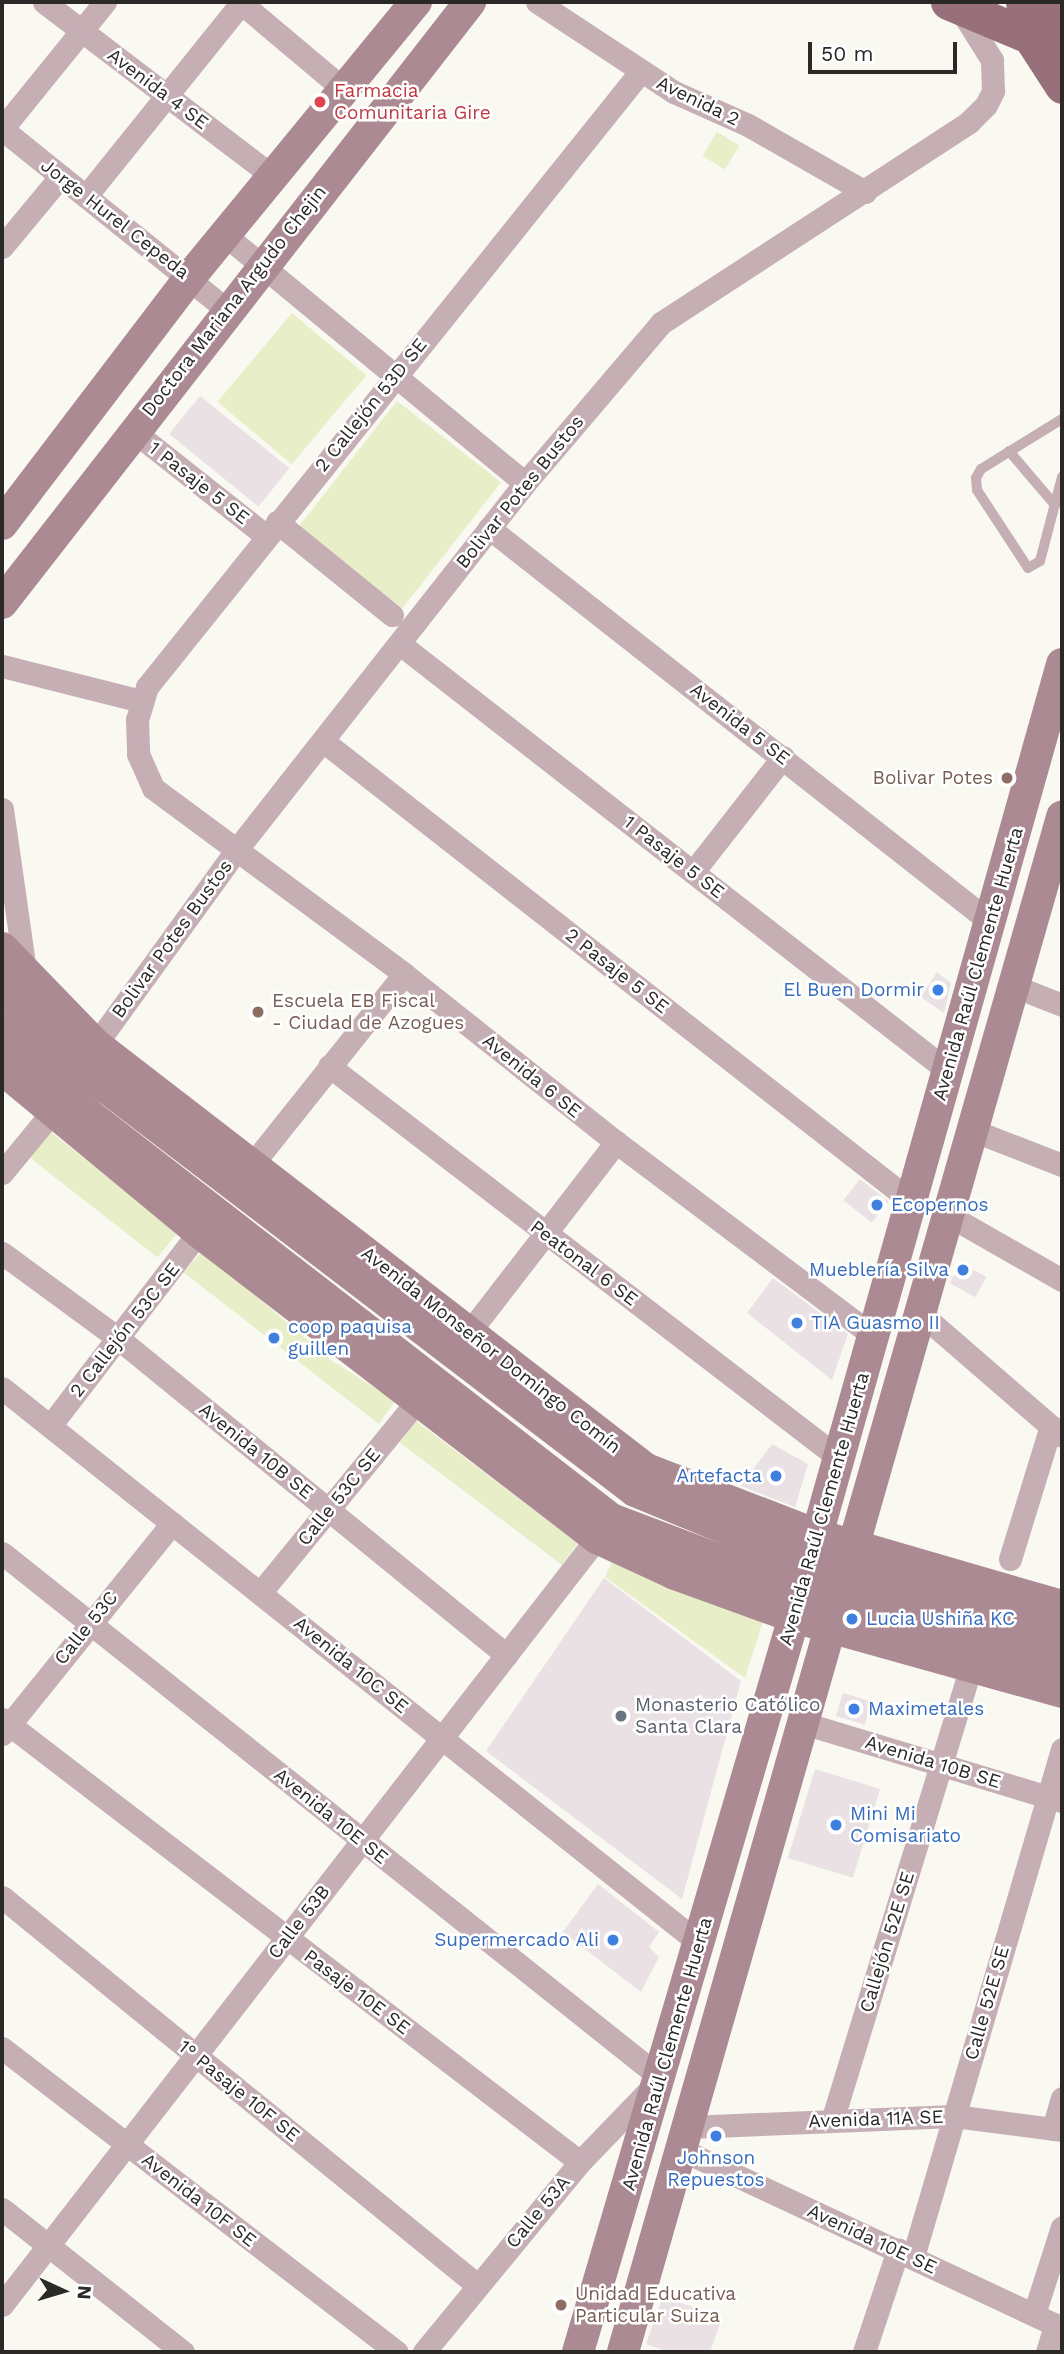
<!DOCTYPE html>
<meta charset="utf-8">
<style>
body{margin:0}
#map{position:relative;width:1064px;height:2354px;overflow:hidden;background:#f9f8f1;font-family:"Work Sans",sans-serif}
div>[style]{position:absolute}
[style*='--x']{left:calc(var(--x)*1px);top:calc(var(--y)*1px);width:calc(var(--w)*1px);rotate:calc(var(--a)*1deg)}
.green>*{inset:0;background:#e8eec8;transform-origin:0 0}
.building>*{inset:0;background:#e9e1e4;transform-origin:0 0}
.lane>*{height:10px;margin:-5px;padding:0 5px;transform-origin:5px;border-radius:5px;background:#c5aeb4}
.street>*{height:23px;margin:-11.5px;padding:0 11.5px;transform-origin:11.5px;border-radius:11.5px;background:#c5aeb4}
.secondary>*{height:32px;margin:-16px;padding:0 16px;transform-origin:16px;border-radius:16px;background:#ac8a93}
.primary>*{height:35px;margin:-17.5px;padding:0 17.5px;transform-origin:17.5px;border-radius:17.5px;background:#98707b}
.dots>*{width:19px;height:19px;translate:-50% -50%;box-sizing:border-box;border:4px solid #fff;border-radius:50%}
span{translate:-50% -50%;white-space:nowrap;text-align:center;line-height:1.15;-webkit-text-stroke:5px #fff;paint-order:stroke}
.street-label{font-size:19px;color:#2a2927}
.health-label{font-size:19px;color:#be3a42}
.left{translate:0 -50%;text-align:left}
.education-label{font-size:19px;color:#785e54}
.right{translate:-100% -50%;text-align:right}
.shop-label{font-size:19px;color:#366cbe}
.worship-label{font-size:19px;color:#5b616d}
.frame{position:absolute;inset:0;border:4px solid #2a2927;pointer-events:none}
.north{position:absolute;left:28px;top:2256px;width:70px;height:70px;-webkit-text-stroke:5px #fff;paint-order:stroke;rotate:94deg;font-size:19px;font-weight:700;line-height:28px;text-align:center;color:#2a2927}
.north::after{content:'';display:block;margin:auto;width:24px;height:32px;background:#2a2927;clip-path:polygon(50% 0,100% 100%,50% 72%,0 100%)}
.scale{position:absolute;left:808px;top:42px;width:149px;height:32px;box-sizing:border-box;border:4px solid #2a2927;border-top:0;padding-left:9px;font-size:21px;line-height:24px;white-space:nowrap;color:#2a2927;-webkit-text-stroke:5px #fff;paint-order:stroke}
</style>
<div id="map">
<div class="green">
<div style="left:717px;top:132px;width:26px;height:28px;rotate:31deg"></div>
<div style="left:292px;top:313px;width:97px;height:116px;rotate:40deg"></div>
<div style="left:397px;top:401px;width:132px;height:160px;rotate:38deg"></div>
<div style="left:48px;top:1130px;width:165px;height:33px;rotate:38deg"></div>
<div style="clip-path:polygon(203px 1251px,331px 1360px,395px 1401px,379px 1424px,183px 1272px)"></div>
<div style="left:416px;top:1421px;width:203px;height:27px;rotate:37deg"></div>
<div style="clip-path:polygon(614px 1558px,763px 1621px,745px 1678px,605px 1577px)"></div>
</div>
<div class="building">
<div style="left:200px;top:396px;width:115px;height:49px;rotate:39deg"></div>
<div style="clip-path:polygon(937px 972px,951px 983px,944px 1013px,921px 997px)"></div>
<div style="left:860px;top:1179px;width:36px;height:27px;rotate:38deg"></div>
<div style="left:961px;top:1263px;width:29px;height:23px;rotate:29deg"></div>
<div style="clip-path:polygon(773px 1278px,848px 1334px,832px 1380px,747px 1313px)"></div>
<div style="clip-path:polygon(772px 1444px,808px 1464px,795px 1507px,741px 1486px)"></div>
<div style="clip-path:polygon(604px 1578px,741px 1681px,682px 1899px,486px 1751px)"></div>
<div style="left:843px;top:1693px;width:30px;height:24px;rotate:17deg"></div>
<div style="left:815px;top:1769px;width:68px;height:93px;rotate:17deg"></div>
<div style="clip-path:polygon(598px 1884px,659px 1932px,649px 1947px,659px 1957px,641px 1992px,563px 1932px)"></div>
<div style="clip-path:polygon(663px 2296px,722px 2318px,710px 2352px,668px 2352px,646px 2344px)"></div>
</div>
<div class="lane">
<div style="--x:1062;--y:419;--w:95;--a:148.3"></div>
<div style="--x:981;--y:469;--w:10;--a:119"></div>
<div style="--x:976;--y:478;--w:12;--a:85"></div>
<div style="--x:977;--y:490;--w:93;--a:56.8"></div>
<div style="--x:1028;--y:568;--w:14;--a:-30"></div>
<div style="--x:1040;--y:561;--w:87;--a:-75.3"></div>
<div style="--x:1009;--y:451;--w:71;--a:49.6"></div>
</div>
<div class="street">
<div style="--x:44;--y:2;--w:287;--a:37.3"></div>
<div style="--x:240;--y:2;--w:133;--a:40.1"></div>
<div style="--x:537;--y:2;--w:164;--a:33.3"></div>
<div style="--x:674;--y:92;--w:81;--a:24"></div>
<div style="--x:748;--y:125;--w:135;--a:29.8"></div>
<div style="--x:641;--y:71;--w:790;--a:128.73"></div>
<div style="--x:147;--y:687;--w:34;--a:107"></div>
<div style="--x:137;--y:719;--w:35;--a:88"></div>
<div style="--x:138;--y:754;--w:37;--a:66"></div>
<div style="--x:153;--y:788;--w:312;--a:36.5"></div>
<div style="--x:404;--y:974;--w:270;--a:38.4"></div>
<div style="--x:616;--y:1142;--w:322;--a:37"></div>
<div style="--x:2;--y:129;--w:289;--a:38.8"></div>
<div style="--x:2;--y:129;--w:164;--a:-51"></div>
<div style="--x:86;--y:196;--w:249;--a:-51.2"></div>
<div style="--x:225;--y:235;--w:389;--a:39.6"></div>
<div style="--x:2;--y:247;--w:92;--a:-50.3"></div>
<div style="--x:132;--y:430;--w:171;--a:38.3"></div>
<div style="--x:277;--y:522;--w:148;--a:39"></div>
<div style="--x:489;--y:528;--w:636;--a:38.17"></div>
<div style="--x:400;--y:644;--w:695;--a:37.93"></div>
<div style="--x:2;--y:666;--w:143;--a:14.1"></div>
<div style="--x:323;--y:741;--w:747;--a:38.04"></div>
<div style="--x:2;--y:809;--w:164;--a:81.9"></div>
<div style="--x:693;--y:872;--w:146;--a:-52"></div>
<div style="--x:1014;--y:986;--w:52;--a:21.6"></div>
<div style="--x:88;--y:1055;--w:254;--a:-54.1"></div>
<div style="--x:237;--y:849;--w:466;--a:-51.8"></div>
<div style="--x:525;--y:483;--w:210;--a:-49.6"></div>
<div style="--x:661;--y:323;--w:368;--a:-33.1"></div>
<div style="--x:969;--y:122;--w:24;--a:-45"></div>
<div style="--x:986;--y:105;--w:16;--a:-63"></div>
<div style="--x:993;--y:91;--w:31;--a:-92"></div>
<div style="--x:992;--y:60;--w:60;--a:-122.1"></div>
<div style="--x:329;--y:1066;--w:643;--a:37.55"></div>
<div style="--x:972;--y:1130;--w:97;--a:21.3"></div>
<div style="--x:250;--y:1167;--w:247;--a:-51.4"></div>
<div style="--x:2;--y:1173;--w:94;--a:-50.6"></div>
<div style="--x:948;--y:1215;--w:131;--a:29.7"></div>
<div style="--x:2;--y:1253;--w:145;--a:36.3"></div>
<div style="--x:119;--y:1339;--w:500;--a:39.2"></div>
<div style="--x:920;--y:1313;--w:188;--a:40.9"></div>
<div style="--x:470;--y:1331;--w:239;--a:-52.3"></div>
<div style="--x:2;--y:1388;--w:891;--a:38.53"></div>
<div style="--x:50;--y:1426;--w:245;--a:-52.5"></div>
<div style="--x:2;--y:1553;--w:843;--a:38.54"></div>
<div style="--x:661;--y:2078;--w:117;--a:134"></div>
<div style="--x:580;--y:2162;--w:246;--a:129.4"></div>
<div style="--x:1010;--y:1559;--w:139;--a:-72.9"></div>
<div style="--x:260;--y:1593;--w:249;--a:-50.7"></div>
<div style="--x:2;--y:1719;--w:728;--a:37.47"></div>
<div style="--x:803;--y:1723;--w:270;--a:16.8"></div>
<div style="--x:2;--y:1734;--w:271;--a:-51.1"></div>
<div style="--x:2;--y:1897;--w:613;--a:39.24"></div>
<div style="--x:2;--y:2048;--w:498;--a:37.6"></div>
<div style="--x:832;--y:2121;--w:459;--a:-73"></div>
<div style="--x:689;--y:2127;--w:265;--a:-2.4"></div>
<div style="--x:954;--y:2116;--w:109;--a:7.4"></div>
<div style="--x:1053;--y:2129;--w:32;--a:-74"></div>
<div style="--x:682;--y:2150;--w:420;--a:25.1"></div>
<div style="--x:2;--y:2209;--w:231;--a:38.3"></div>
<div style="--x:913;--y:2257;--w:529;--a:-73.65"></div>
<div style="--x:2;--y:2305;--w:971;--a:-52.2"></div>
<div style="--x:1034;--y:2314;--w:91;--a:-72.2"></div>
<div style="--x:864;--y:2352;--w:108;--a:-71.6"></div>
<div style="--x:1047;--y:2352;--w:28;--a:-73"></div>
</div>
<div class="secondary">
<div style="--x:2;--y:524;--w:310;--a:-52.7"></div>
<div style="--x:190;--y:277;--w:356;--a:-50.6"></div>
<div style="--x:2;--y:603;--w:762;--a:-52.09"></div>
<div style="--x:2;--y:948;--w:135;--a:45.9"></div>
<div style="--x:96;--y:1045;--w:694;--a:37.63"></div>
<div style="--x:646;--y:1469;--w:183;--a:21.1"></div>
<div style="--x:817;--y:1535;--w:255;--a:16.2"></div>
<div style="--x:2;--y:989;--w:144;--a:43.3"></div>
<div style="--x:107;--y:1088;--w:664;--a:37.35"></div>
<div style="--x:635;--y:1491;--w:189;--a:22.4"></div>
<div style="--x:810;--y:1563;--w:262;--a:15.9"></div>
<div style="--x:2;--y:1029;--w:122;--a:44.7"></div>
<div style="--x:89;--y:1115;--w:660;--a:37.74"></div>
<div style="--x:611;--y:1519;--w:204;--a:20.7"></div>
<div style="--x:802;--y:1591;--w:270;--a:15.7"></div>
<div style="--x:2;--y:1069;--w:256;--a:39.6"></div>
<div style="--x:199;--y:1232;--w:502;--a:37.55"></div>
<div style="--x:597;--y:1538;--w:86;--a:24.8"></div>
<div style="--x:675;--y:1574;--w:127;--a:19.9"></div>
<div style="--x:794;--y:1617;--w:278;--a:15.6"></div>
<div style="--x:578;--y:2352;--w:766;--a:-73.62"></div>
<div style="--x:794;--y:1617;--w:990;--a:-74.29"></div>
<div style="--x:623;--y:2352;--w:1597;--a:-74.04"></div>
</div>
<div class="primary">
<div style="--x:948;--y:2;--w:124;--a:22.8"></div>
<div style="--x:1023;--y:2;--w:43;--a:24.8"></div>
<div style="--x:1031;--y:38;--w:57;--a:57.1"></div>
</div>
<div class="dots">
<div style="left:320px;top:102px;background:#e0444e"></div>
<div style="left:1007px;top:778px;background:#8d6e63"></div>
<div style="left:938px;top:990px;background:#3f7fe0"></div>
<div style="left:258px;top:1012px;background:#8d6e63"></div>
<div style="left:877px;top:1205px;background:#3f7fe0"></div>
<div style="left:963px;top:1270px;background:#3f7fe0"></div>
<div style="left:797px;top:1323px;background:#3f7fe0"></div>
<div style="left:274px;top:1338px;background:#3f7fe0"></div>
<div style="left:776px;top:1476px;background:#3f7fe0"></div>
<div style="left:852px;top:1619px;background:#3f7fe0"></div>
<div style="left:854px;top:1709px;background:#3f7fe0"></div>
<div style="left:621px;top:1716px;background:#6b7280"></div>
<div style="left:836px;top:1825px;background:#3f7fe0"></div>
<div style="left:613px;top:1940px;background:#3f7fe0"></div>
<div style="left:716px;top:2136px;background:#3f7fe0"></div>
<div style="left:561px;top:2305px;background:#8d6e63"></div>
</div>
<div class="street-label">
<span style="left:158px;top:89px;rotate:37deg">Avenida 4 SE</span>
<span style="left:698px;top:101px;rotate:26deg">Avenida 2</span>
<span style="left:115px;top:219px;rotate:38deg">Jorge Hurel Cepeda</span>
<span style="left:234px;top:301px;rotate:-52deg">Doctora Mariana Argudo Chejin</span>
<span style="left:371px;top:405px;rotate:-51deg">2 Callejón 53D SE</span>
<span style="left:199px;top:483px;rotate:38deg">1 Pasaje 5 SE</span>
<span style="left:520px;top:492px;rotate:-51deg">Bolivar Potes Bustos</span>
<span style="left:740px;top:724px;rotate:38deg">Avenida 5 SE</span>
<span style="left:674px;top:857px;rotate:38deg">1 Pasaje 5 SE</span>
<span style="left:172px;top:939px;rotate:-54deg">Bolivar Potes Bustos</span>
<span style="left:978px;top:964px;rotate:-74deg">Avenida Raúl Clemente Huerta</span>
<span style="left:617px;top:971px;rotate:38deg">2 Pasaje 5 SE</span>
<span style="left:532px;top:1076px;rotate:39deg">Avenida 6 SE</span>
<span style="left:584px;top:1263px;rotate:37deg">Peatonal 6 SE</span>
<span style="left:125px;top:1330px;rotate:-52deg">2 Callejón 53C SE</span>
<span style="left:491px;top:1350px;rotate:38deg">Avenida Monseñor Domingo Comín</span>
<span style="left:256px;top:1451px;rotate:39deg">Avenida 10B SE</span>
<span style="left:339px;top:1497px;rotate:-51deg">Calle 53C SE</span>
<span style="left:824px;top:1509px;rotate:-74deg">Avenida Raúl Clemente Huerta</span>
<span style="left:86px;top:1628px;rotate:-51deg">Calle 53C</span>
<span style="left:351px;top:1665px;rotate:39deg">Avenida 10C SE</span>
<span style="left:933px;top:1762px;rotate:17deg">Avenida 10B SE</span>
<span style="left:331px;top:1816px;rotate:39deg">Avenida 10E SE</span>
<span style="left:299px;top:1922px;rotate:-52deg">Calle 53B</span>
<span style="left:887px;top:1942px;rotate:-73deg">Callejón 52E SE</span>
<span style="left:357px;top:1992px;rotate:37deg">Pasaje 10E SE</span>
<span style="left:987px;top:2003px;rotate:-74deg">Calle 52E SE</span>
<span style="left:667px;top:2054px;rotate:-74deg">Avenida Raúl Clemente Huerta</span>
<span style="left:239px;top:2091px;rotate:39deg">1° Pasaje 10F SE</span>
<span style="left:876px;top:2119px;rotate:-2deg">Avenida 11A SE</span>
<span style="left:199px;top:2200px;rotate:38deg">Avenida 10F SE</span>
<span style="left:538px;top:2212px;rotate:-50deg">Calle 53A</span>
<span style="left:872px;top:2239px;rotate:25deg">Avenida 10E SE</span>
</div>
<div class="health-label">
<span class="left" style="left:334px;top:102px">Farmacia<br>Comunitaria Gire</span>
</div>
<div class="education-label">
<span class="right" style="left:993px;top:778px">Bolivar Potes</span>
<span class="left" style="left:272px;top:1012px">Escuela EB Fiscal<br>- Ciudad de Azogues</span>
<span class="left" style="left:575px;top:2305px">Unidad Educativa<br>Particular Suiza</span>
</div>
<div class="shop-label">
<span class="right" style="left:924px;top:990px">El Buen Dormir</span>
<span class="left" style="left:891px;top:1205px">Ecopernos</span>
<span class="right" style="left:949px;top:1270px">Mueblería Silva</span>
<span class="left" style="left:811px;top:1323px">TIA Guasmo II</span>
<span class="left" style="left:288px;top:1338px">coop paquisa<br>guillen</span>
<span class="right" style="left:762px;top:1476px">Artefacta</span>
<span class="left" style="left:866px;top:1619px">Lucia Ushiña KC</span>
<span class="left" style="left:868px;top:1709px">Maximetales</span>
<span class="left" style="left:850px;top:1825px">Mini Mi<br>Comisariato</span>
<span class="right" style="left:599px;top:1940px">Supermercado Ali</span>
<span style="left:716px;top:2169px">Johnson<br>Repuestos</span>
</div>
<div class="worship-label">
<span class="left" style="left:635px;top:1716px">Monasterio Católico<br>Santa Clara</span>
</div>
<div class="frame"></div>
<div class="north">N</div>
<div class="scale">50 m</div>
</div>
